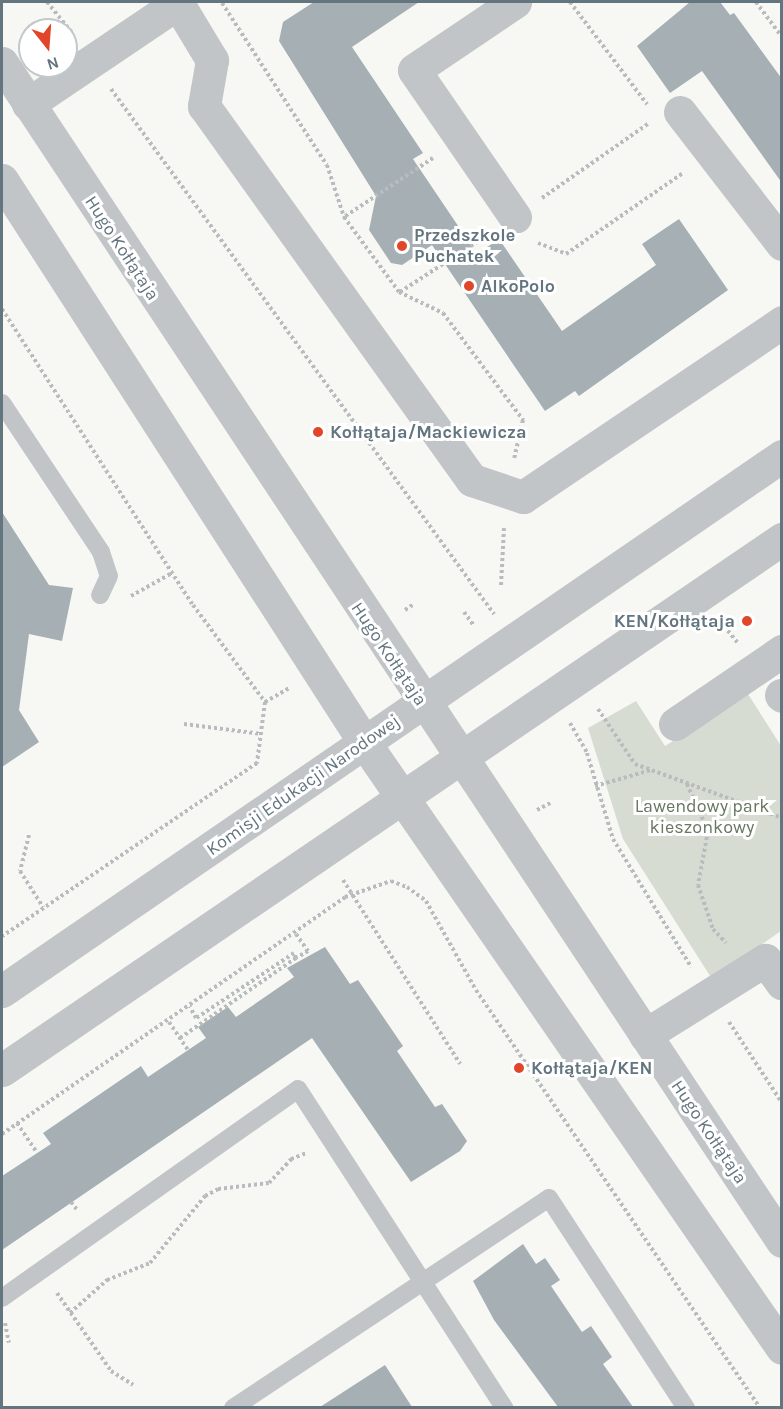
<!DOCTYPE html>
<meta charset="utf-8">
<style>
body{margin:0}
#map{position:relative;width:783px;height:1409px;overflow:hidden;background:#f7f7f4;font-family:Karla,sans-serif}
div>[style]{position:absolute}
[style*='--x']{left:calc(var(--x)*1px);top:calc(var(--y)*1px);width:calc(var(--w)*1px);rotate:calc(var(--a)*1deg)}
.green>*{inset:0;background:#d7dcd3}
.building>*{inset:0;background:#a5afb4}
.path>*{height:4px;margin-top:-2px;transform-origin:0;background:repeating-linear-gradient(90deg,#b9bcbf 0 3px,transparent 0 6px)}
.service>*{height:18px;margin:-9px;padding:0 9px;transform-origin:9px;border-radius:9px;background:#c1c5c8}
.minor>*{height:33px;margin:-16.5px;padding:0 16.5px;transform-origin:16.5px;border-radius:16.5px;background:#c1c5c8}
.tertiary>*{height:33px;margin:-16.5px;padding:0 16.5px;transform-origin:16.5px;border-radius:16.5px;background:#c1c5c8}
.dots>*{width:16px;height:16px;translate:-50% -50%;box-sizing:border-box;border:3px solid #fff;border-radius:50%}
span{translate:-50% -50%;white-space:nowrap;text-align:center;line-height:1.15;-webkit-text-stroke:6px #fff;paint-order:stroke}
.poi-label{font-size:18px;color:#63757f;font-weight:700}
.left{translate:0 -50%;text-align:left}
.right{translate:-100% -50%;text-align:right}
.street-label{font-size:18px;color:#63757f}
.park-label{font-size:18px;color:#677761}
.frame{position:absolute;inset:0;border:3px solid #63757f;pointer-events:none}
.north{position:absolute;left:18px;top:18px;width:60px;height:60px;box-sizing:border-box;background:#fff;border:2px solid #c1c8cc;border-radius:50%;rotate:163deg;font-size:16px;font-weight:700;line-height:24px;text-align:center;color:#63757f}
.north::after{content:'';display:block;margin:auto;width:21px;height:27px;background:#e1452a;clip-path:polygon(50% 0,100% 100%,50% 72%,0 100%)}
</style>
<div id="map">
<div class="green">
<div style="clip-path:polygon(748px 694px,781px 746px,781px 931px,712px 979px,623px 839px,588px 728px,636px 701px,665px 746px)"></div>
</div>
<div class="building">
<div style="clip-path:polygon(314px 2px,419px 2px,352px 47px,423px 153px,413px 159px,477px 254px,499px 239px,562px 331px,656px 265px,642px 244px,679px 219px,728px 290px,579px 396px,575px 391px,545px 411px,432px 245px,402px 265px,391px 263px,369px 230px,376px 196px,279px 41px,283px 22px)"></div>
<div style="clip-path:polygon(690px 2px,720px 2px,730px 15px,734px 13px,782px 79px,782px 183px,702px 71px,670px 93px,637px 46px)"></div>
<div style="clip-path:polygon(2px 512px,49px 585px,73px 588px,62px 641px,29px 634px,19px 710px,39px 742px,2px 767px)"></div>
<div style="clip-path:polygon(325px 947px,350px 984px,358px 980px,403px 1046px,397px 1051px,435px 1107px,442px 1104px,467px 1141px,460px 1151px,411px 1182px,312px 1038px,2px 1250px,2px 1176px,51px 1144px,43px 1133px,141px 1066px,148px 1077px,206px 1038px,198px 1027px,228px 1007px,236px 1017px,294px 977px,287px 968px)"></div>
<div style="clip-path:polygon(523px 1244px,536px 1264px,545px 1258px,560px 1280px,551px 1286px,582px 1332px,591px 1326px,612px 1357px,603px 1364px,633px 1407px,558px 1407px,494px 1320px,473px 1281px)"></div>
<div style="clip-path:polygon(385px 1365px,412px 1407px,320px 1407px)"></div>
</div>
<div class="path">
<div style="--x:47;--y:2;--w:41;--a:50.9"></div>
<div style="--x:570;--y:2;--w:128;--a:53"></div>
<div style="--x:756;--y:2;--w:44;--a:53.4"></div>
<div style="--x:222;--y:3;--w:193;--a:57.1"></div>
<div style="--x:327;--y:165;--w:55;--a:71.9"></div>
<div style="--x:111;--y:89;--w:650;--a:53.89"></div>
<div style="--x:433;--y:158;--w:107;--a:146.5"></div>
<div style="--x:344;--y:217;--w:93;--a:53.7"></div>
<div style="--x:399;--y:292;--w:49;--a:25.5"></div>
<div style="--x:443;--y:313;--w:134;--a:53.2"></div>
<div style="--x:523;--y:420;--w:39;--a:103"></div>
<div style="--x:542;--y:198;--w:131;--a:-35"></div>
<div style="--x:538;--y:243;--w:30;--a:21"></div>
<div style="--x:566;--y:254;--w:142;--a:-34.7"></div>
<div style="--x:400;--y:292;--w:103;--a:-33.1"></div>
<div style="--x:2;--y:309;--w:352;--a:57.2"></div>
<div style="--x:193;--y:605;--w:121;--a:53.4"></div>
<div style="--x:265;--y:702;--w:62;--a:97.5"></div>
<div style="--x:257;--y:763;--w:308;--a:145.8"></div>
<div style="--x:501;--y:585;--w:57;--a:-87"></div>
<div style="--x:131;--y:596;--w:47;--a:-29.3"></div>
<div style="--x:405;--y:610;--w:11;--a:-34"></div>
<div style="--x:464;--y:612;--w:17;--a:54"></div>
<div style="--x:724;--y:626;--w:21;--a:51"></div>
<div style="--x:265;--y:702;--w:28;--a:-30"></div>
<div style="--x:598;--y:709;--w:66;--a:56.1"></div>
<div style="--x:635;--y:764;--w:157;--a:20.2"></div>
<div style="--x:570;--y:723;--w:34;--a:60"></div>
<div style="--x:587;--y:753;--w:90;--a:73.2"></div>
<div style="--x:613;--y:839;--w:150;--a:58.6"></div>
<div style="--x:184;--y:724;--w:78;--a:7.4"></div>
<div style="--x:687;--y:784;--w:51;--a:65.9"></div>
<div style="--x:708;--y:831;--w:55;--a:100.5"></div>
<div style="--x:698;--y:885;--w:46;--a:71.2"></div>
<div style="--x:713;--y:929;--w:19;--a:47"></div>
<div style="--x:595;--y:786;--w:58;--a:-15.9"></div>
<div style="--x:537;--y:810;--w:15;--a:-28"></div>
<div style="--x:29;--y:835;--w:37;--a:104"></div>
<div style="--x:20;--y:871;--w:43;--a:57.4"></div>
<div style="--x:343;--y:880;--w:218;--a:57.5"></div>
<div style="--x:296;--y:934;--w:21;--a:55"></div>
<div style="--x:308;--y:951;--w:14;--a:150"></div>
<div style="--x:169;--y:1022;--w:34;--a:56"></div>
<div style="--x:729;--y:1022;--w:97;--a:56.8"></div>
<div style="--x:180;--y:1038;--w:141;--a:-34.6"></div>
<div style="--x:296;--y:958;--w:5;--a:-112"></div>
<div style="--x:294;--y:953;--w:118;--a:146.4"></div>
<div style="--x:196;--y:1018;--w:13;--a:-119"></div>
<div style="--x:17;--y:1123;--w:36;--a:56"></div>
<div style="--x:2;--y:1134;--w:417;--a:-34.6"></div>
<div style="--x:345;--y:897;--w:49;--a:-19.2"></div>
<div style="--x:391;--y:881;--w:17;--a:21"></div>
<div style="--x:407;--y:887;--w:24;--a:36"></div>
<div style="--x:426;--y:901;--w:102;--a:60.7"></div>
<div style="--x:476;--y:990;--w:505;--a:55.81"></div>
<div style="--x:71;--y:1202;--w:11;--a:52"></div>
<div style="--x:57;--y:1293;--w:95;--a:55.3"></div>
<div style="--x:111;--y:1371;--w:26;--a:32"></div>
<div style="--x:70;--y:1313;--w:50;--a:-41.7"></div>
<div style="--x:107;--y:1280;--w:46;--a:-21.6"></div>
<div style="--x:150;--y:1263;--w:87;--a:-50.6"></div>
<div style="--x:205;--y:1196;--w:15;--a:-28"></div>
<div style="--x:218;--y:1189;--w:51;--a:-6.7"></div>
<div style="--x:269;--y:1183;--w:33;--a:-47"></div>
<div style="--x:291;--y:1159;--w:17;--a:-21"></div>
<div style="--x:5;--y:1323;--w:20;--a:79"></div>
</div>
<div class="service">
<div style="--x:2;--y:403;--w:179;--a:56.4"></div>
<div style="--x:101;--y:552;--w:25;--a:72"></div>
<div style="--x:109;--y:576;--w:21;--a:115"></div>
<div style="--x:2;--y:1298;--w:362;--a:-35.2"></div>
<div style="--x:298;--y:1089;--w:380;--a:57.1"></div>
<div style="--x:233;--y:1408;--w:379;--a:-33.6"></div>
<div style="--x:549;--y:1198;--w:251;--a:56.9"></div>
</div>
<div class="minor">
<div style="--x:177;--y:2;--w:68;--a:58.9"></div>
<div style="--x:212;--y:60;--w:47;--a:99.9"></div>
<div style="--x:204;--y:106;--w:460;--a:54.4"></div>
<div style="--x:472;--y:480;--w:54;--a:18.4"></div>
<div style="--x:523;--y:497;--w:313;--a:-34"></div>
<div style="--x:28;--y:104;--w:182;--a:-34"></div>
<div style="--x:680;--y:112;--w:167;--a:52.3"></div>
<div style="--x:515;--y:217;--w:178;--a:-124.5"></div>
<div style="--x:414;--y:70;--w:122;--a:-34"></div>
<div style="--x:781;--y:695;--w:1;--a:45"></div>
<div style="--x:675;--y:724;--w:130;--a:-34.3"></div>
<div style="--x:645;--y:1035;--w:142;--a:-32"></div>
<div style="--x:765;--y:960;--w:29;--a:54"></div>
</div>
<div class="tertiary">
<div style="--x:2;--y:63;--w:1413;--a:56.49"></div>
<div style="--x:2;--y:180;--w:668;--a:57.21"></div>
<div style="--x:364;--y:742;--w:736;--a:55.4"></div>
<div style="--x:2;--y:991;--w:946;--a:-34.45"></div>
<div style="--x:2;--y:1070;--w:944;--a:-34.25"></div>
</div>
<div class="dots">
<div style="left:402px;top:246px;background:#e1452a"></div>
<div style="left:469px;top:286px;background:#e1452a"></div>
<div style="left:318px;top:432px;background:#e1452a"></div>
<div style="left:747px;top:621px;background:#e1452a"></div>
<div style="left:519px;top:1068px;background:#e1452a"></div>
</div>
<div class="poi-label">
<span class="left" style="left:414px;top:246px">Przedszkole<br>Puchatek</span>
<span class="left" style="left:481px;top:286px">AlkoPolo</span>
<span class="left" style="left:330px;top:432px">Kołłątaja/Mackiewicza</span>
<span class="right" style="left:735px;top:621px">KEN/Kołłątaja</span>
<span class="left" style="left:531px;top:1068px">Kołłątaja/KEN</span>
</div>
<div class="street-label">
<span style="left:122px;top:248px;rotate:57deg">Hugo Kołłątaja</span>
<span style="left:389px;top:654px;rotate:56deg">Hugo Kołłątaja</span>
<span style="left:303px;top:785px;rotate:-35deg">Komisji Edukacji Narodowej</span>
<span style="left:709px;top:1132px;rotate:56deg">Hugo Kołłątaja</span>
</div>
<div class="park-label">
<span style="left:702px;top:817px">Lawendowy park<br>kieszonkowy</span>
</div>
<div class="frame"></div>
<div class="north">N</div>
</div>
